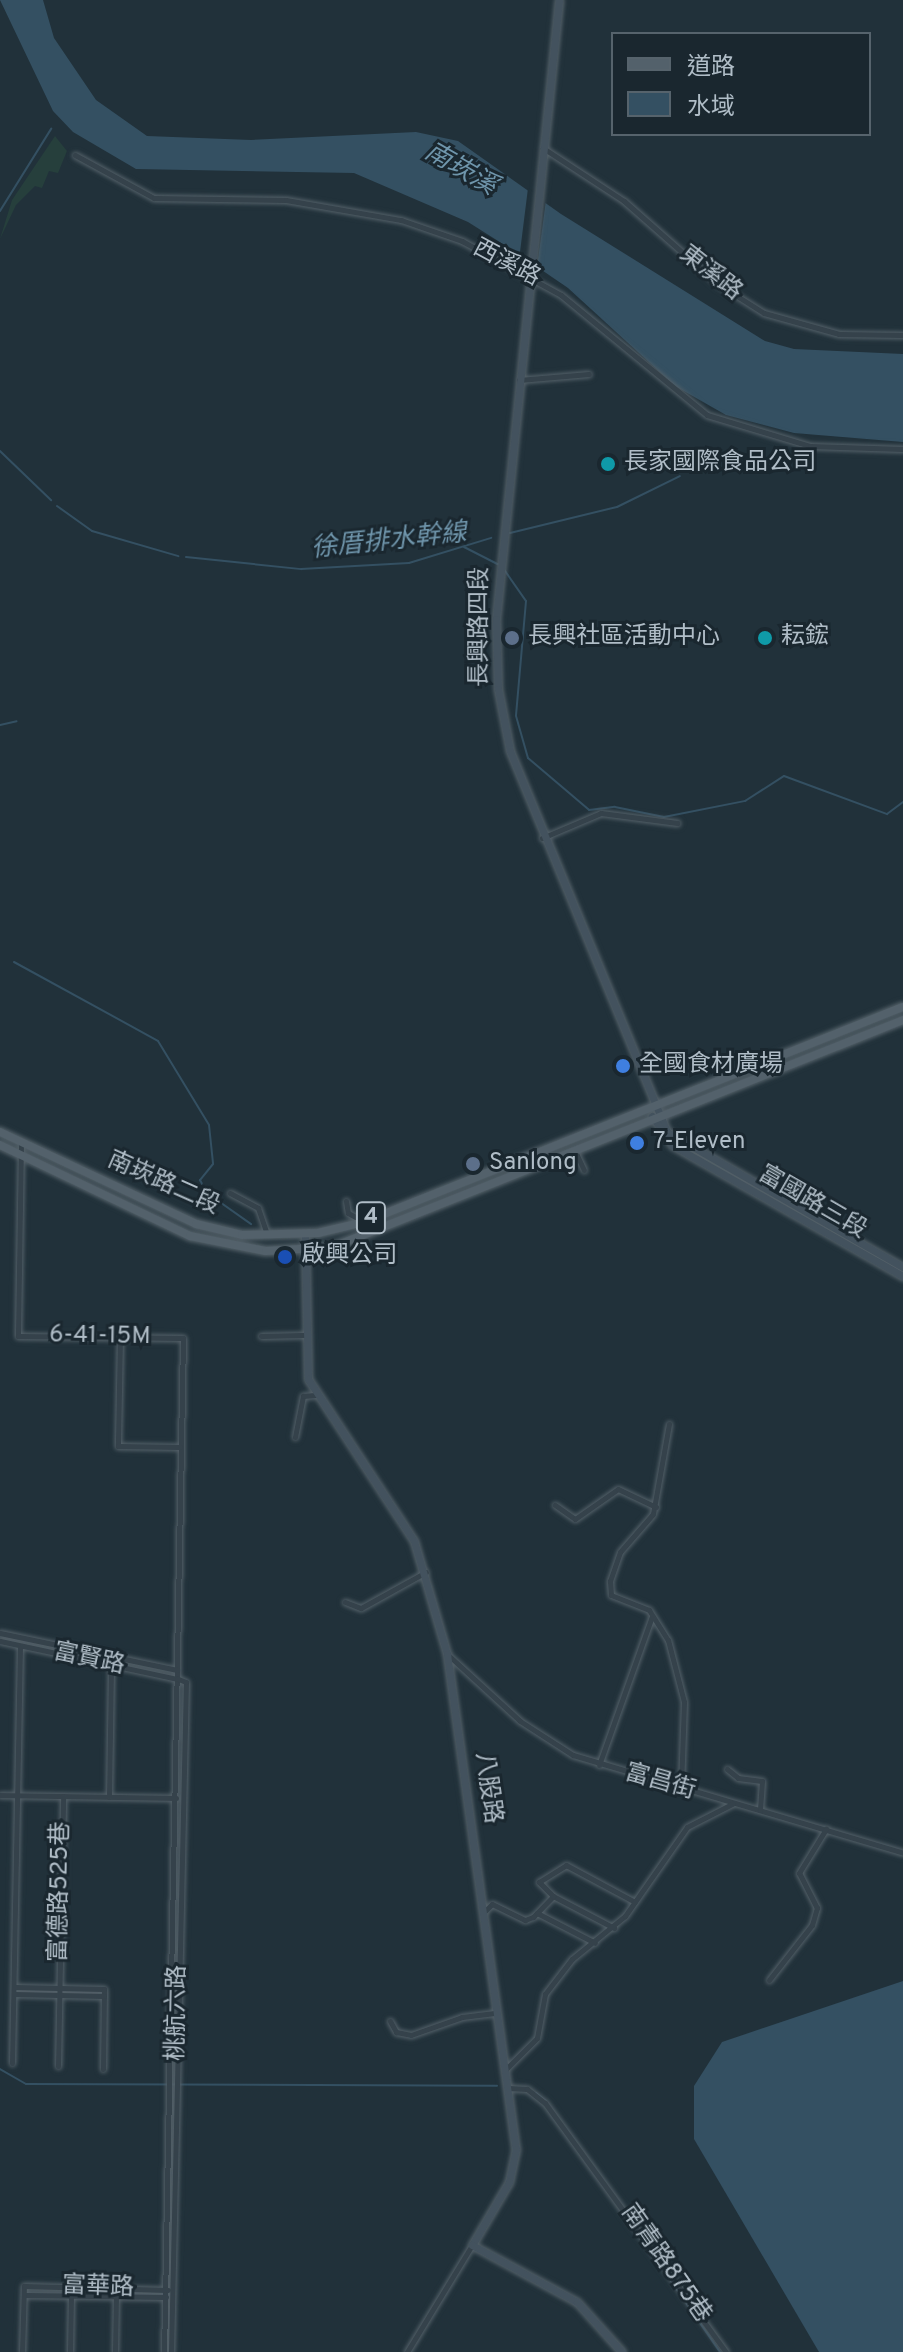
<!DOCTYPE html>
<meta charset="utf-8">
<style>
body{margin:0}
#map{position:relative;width:903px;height:2352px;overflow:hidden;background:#21313a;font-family:Overpass,"Noto Sans TC",sans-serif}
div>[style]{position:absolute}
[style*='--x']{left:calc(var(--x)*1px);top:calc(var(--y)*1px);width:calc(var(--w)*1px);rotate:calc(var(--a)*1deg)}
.green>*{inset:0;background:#263f3c}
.water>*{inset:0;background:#345062}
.pier>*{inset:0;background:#21313a}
.stream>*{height:2px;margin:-1px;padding:0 1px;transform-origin:1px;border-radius:1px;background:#345062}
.roads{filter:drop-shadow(0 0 2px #536068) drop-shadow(0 0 2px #536068)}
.street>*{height:5px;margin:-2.5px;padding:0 2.5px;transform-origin:2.5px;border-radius:2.5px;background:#35424b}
.secondary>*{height:7px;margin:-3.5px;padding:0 3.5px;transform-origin:3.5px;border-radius:3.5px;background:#43525e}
.primary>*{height:8px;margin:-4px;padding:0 4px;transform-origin:4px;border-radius:4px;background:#53616b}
.dots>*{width:22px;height:22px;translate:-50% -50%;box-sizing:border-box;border:4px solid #1a272f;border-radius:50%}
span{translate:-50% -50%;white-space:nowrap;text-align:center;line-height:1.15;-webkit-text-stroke:6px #1a272f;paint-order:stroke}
.shield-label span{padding:2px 6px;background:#1a272f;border:2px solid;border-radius:6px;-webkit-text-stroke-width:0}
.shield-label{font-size:22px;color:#b0bdc7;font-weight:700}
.street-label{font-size:24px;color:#b0bdc7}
.poi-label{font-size:24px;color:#b0bdc7}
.left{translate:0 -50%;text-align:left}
.water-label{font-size:26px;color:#6f95ab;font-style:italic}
.legend{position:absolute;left:611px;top:32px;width:260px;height:104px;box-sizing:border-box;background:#1a272f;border:2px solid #56636c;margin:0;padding:10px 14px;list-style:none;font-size:24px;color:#b0bdc7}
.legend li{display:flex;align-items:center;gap:16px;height:40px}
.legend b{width:40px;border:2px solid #56636c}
</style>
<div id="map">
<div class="green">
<div style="clip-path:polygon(55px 136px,67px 151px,58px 173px,49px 171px,42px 188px,35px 186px,16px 205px,0 239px,12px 200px)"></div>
</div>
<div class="water">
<div style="clip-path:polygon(0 0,43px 0,54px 38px,96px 100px,147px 136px,251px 140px,416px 132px,458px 141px,561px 214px,765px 341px,794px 349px,903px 354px,903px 442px,794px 433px,726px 415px,675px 386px,568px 288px,514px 251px,468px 222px,354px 173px,136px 169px,73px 132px,53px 111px)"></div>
<div style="clip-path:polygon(903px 1981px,903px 2352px,819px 2352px,694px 2139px,694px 2086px,722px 2042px)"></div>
</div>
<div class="pier">
<div style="clip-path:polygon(528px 188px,546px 200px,537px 267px,519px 260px)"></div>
</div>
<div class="stream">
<div style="--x:0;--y:211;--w:97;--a:-58.1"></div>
<div style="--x:0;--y:451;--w:71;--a:43.9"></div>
<div style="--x:57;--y:506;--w:43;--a:35.5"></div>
<div style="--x:92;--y:531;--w:90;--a:16.2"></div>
<div style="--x:510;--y:533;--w:110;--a:-13.7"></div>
<div style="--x:617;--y:507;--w:70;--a:-26.2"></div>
<div style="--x:464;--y:547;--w:38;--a:27"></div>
<div style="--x:186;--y:557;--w:116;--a:6"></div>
<div style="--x:301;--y:569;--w:108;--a:-3.2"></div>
<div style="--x:409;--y:563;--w:86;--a:-17"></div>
<div style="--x:503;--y:568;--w:40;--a:55.1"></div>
<div style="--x:526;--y:601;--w:115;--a:95"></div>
<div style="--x:516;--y:716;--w:44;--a:74.1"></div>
<div style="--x:528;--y:758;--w:80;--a:40.4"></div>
<div style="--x:589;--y:810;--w:26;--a:-7"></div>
<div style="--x:615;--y:807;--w:50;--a:11.5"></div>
<div style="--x:664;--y:817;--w:83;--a:-11.2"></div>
<div style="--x:745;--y:801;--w:46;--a:-32.7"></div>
<div style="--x:784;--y:776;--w:110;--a:20.3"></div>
<div style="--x:887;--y:814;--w:20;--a:-37"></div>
<div style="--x:0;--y:725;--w:17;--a:-13"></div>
<div style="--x:14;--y:962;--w:164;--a:28.7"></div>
<div style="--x:158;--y:1041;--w:98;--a:58.7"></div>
<div style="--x:209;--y:1125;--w:39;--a:84"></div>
<div style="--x:213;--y:1164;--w:21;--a:129"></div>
<div style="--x:200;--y:1180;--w:15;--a:62"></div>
<div style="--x:207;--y:1193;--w:54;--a:35.2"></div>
<div style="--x:0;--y:2069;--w:30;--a:30"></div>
<div style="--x:26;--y:2084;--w:471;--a:0.2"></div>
<div style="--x:536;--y:2093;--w:13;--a:39"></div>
<div style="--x:671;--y:2281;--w:86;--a:55.4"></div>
</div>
<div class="roads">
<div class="street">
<div style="--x:543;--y:148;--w:97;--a:33.2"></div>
<div style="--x:624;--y:201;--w:125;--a:41.4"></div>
<div style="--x:718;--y:284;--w:54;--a:32.2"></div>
<div style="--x:764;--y:313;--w:78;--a:15.6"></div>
<div style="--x:839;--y:334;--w:64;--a:0.9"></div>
<div style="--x:75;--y:155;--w:90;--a:28.6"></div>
<div style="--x:154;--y:198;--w:132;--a:0.9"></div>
<div style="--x:286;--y:200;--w:117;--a:9.9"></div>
<div style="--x:401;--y:220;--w:65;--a:19"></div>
<div style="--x:462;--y:241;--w:113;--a:28.6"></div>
<div style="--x:561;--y:295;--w:189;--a:39.4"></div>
<div style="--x:707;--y:415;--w:108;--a:16.8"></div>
<div style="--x:810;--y:446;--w:93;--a:1.8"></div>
<div style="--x:519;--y:380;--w:70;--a:-4.9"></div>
<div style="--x:542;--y:838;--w:64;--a:-23"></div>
<div style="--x:601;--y:813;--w:77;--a:7.5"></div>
<div style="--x:21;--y:1143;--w:193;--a:90.9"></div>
<div style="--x:18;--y:1336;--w:165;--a:0.7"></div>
<div style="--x:183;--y:1338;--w:1014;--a:91.07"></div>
<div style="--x:575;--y:1151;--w:21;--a:65"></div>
<div style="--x:230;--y:1193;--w:32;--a:28"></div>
<div style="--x:258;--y:1208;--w:28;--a:71"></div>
<div style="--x:346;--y:1201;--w:12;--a:81"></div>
<div style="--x:348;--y:1213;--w:17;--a:28"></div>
<div style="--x:261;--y:1336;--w:42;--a:-1.4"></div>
<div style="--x:120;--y:1337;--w:109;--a:91.1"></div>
<div style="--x:118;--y:1446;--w:62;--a:0.9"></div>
<div style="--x:669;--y:1424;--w:91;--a:100.1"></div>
<div style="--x:653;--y:1514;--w:50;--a:131"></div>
<div style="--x:620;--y:1552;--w:31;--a:109"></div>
<div style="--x:610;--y:1581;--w:14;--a:86"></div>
<div style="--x:611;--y:1595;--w:41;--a:21.5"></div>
<div style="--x:649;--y:1610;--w:36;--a:58"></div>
<div style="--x:668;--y:1640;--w:64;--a:75.5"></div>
<div style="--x:684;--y:1702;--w:87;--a:92"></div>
<div style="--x:295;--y:1437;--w:42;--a:-79"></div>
<div style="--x:303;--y:1396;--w:12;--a:-5"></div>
<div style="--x:555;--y:1505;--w:24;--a:35"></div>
<div style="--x:575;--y:1519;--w:52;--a:-34.9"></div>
<div style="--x:618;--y:1489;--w:42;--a:25.3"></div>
<div style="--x:345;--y:1602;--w:17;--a:21"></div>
<div style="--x:361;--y:1608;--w:74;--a:-29"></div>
<div style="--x:0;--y:1633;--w:181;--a:11.8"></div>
<div style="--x:0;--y:1641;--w:182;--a:12.1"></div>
<div style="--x:447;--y:1654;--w:99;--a:42.5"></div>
<div style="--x:520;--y:1721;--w:63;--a:32.7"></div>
<div style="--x:573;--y:1755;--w:344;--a:16.5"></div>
<div style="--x:599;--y:1765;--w:158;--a:-70.4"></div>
<div style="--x:727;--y:1769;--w:14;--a:39"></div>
<div style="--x:738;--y:1778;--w:24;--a:7"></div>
<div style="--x:762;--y:1781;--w:29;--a:94"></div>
<div style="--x:0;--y:1795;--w:176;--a:1"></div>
<div style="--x:109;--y:1797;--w:132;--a:-89.1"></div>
<div style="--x:553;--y:1896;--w:69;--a:27.7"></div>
<div style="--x:484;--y:1912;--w:11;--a:-45"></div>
<div style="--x:492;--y:1904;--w:37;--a:26"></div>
<div style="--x:525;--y:1920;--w:9;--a:-21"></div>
<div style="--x:533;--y:1917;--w:29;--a:-46"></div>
<div style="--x:553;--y:1896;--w:20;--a:-135"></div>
<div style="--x:539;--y:1882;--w:32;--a:-32"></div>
<div style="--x:566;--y:1865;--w:78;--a:28.2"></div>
<div style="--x:537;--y:1913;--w:65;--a:27.3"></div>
<div style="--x:769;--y:1980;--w:70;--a:-52"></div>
<div style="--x:812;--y:1925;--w:18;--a:-74"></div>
<div style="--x:817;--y:1908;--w:39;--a:-117"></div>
<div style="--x:799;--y:1873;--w:52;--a:-58.5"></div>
<div style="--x:14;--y:1987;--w:90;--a:1.3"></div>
<div style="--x:104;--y:1989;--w:80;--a:90.7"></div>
<div style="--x:14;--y:1994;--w:90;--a:1.3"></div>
<div style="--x:390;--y:2021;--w:13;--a:61"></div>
<div style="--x:396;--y:2032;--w:15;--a:11"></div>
<div style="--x:411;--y:2035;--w:54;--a:-19.4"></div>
<div style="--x:462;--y:2017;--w:35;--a:-7"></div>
<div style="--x:12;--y:2063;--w:417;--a:-88.9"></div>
<div style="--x:58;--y:2066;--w:270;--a:-88.9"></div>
<div style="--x:505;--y:2070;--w:45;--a:-45"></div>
<div style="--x:537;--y:2038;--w:45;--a:-79.7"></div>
<div style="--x:545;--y:1994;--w:44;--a:-52.4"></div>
<div style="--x:572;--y:1959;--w:68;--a:-39.1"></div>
<div style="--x:625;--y:1916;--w:108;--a:-55.1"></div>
<div style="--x:687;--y:1827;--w:51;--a:-27.1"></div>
<div style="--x:508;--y:2088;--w:19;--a:3"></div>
<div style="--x:527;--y:2089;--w:23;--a:38"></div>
<div style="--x:545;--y:2103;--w:308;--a:54"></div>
<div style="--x:24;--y:2295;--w:142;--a:0.8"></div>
<div style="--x:22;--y:2352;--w:66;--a:-88.3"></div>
<div style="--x:24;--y:2286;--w:144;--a:1.6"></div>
<div style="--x:70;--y:2352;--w:56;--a:-89"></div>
<div style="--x:115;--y:2352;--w:56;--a:-89"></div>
<div style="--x:171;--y:2352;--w:670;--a:-88.72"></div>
<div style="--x:186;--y:1682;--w:9;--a:-159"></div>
<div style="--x:407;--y:2352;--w:125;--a:-58.7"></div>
</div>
<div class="secondary">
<div style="--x:559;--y:0;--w:622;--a:95.81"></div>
<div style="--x:496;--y:619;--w:70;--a:88.4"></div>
<div style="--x:498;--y:689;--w:63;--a:79"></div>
<div style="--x:510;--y:751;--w:412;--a:67.6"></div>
<div style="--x:667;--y:1132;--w:272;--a:29.8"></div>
<div style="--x:652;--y:1116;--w:35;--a:55"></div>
<div style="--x:672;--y:1145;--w:266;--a:29.6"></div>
<div style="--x:305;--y:1235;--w:144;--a:88.8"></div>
<div style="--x:308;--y:1379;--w:194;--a:56.8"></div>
<div style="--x:414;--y:1541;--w:118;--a:73.7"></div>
<div style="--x:447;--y:1654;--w:500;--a:82.1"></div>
<div style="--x:516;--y:2149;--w:34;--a:102"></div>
<div style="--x:509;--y:2182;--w:73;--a:120.4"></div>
<div style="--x:472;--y:2245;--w:119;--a:28.5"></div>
<div style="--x:577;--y:2302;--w:67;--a:48"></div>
</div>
<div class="primary">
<div style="--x:0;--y:1132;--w:217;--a:25.1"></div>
<div style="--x:196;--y:1224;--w:47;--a:13.4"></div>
<div style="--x:242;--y:1235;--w:76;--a:-1.5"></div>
<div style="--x:318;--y:1233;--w:47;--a:-13.4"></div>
<div style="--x:364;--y:1222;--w:580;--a:-21.75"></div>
<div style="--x:0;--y:1145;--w:211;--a:25.6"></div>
<div style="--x:190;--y:1236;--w:77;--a:11.2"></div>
<div style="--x:266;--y:1251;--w:67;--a:-3.4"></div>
<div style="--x:333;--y:1247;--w:614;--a:-21.71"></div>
</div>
</div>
<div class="dots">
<div style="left:608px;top:464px;background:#0f9aa8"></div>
<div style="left:512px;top:638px;background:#5c6f8a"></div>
<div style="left:765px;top:638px;background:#0f9aa8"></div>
<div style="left:623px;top:1066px;background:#3f7fe0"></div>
<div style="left:637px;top:1143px;background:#3f7fe0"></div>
<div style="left:473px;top:1164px;background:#5c6f8a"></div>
<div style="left:285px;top:1257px;background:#1a4fb4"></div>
</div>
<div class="shield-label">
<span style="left:371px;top:1218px">4</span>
</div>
<div class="street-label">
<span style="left:506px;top:264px;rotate:28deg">西溪路</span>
<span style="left:710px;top:274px;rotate:38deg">東溪路</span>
<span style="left:481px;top:627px;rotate:-90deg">長興路四段</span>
<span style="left:163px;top:1184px;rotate:24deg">南崁路二段</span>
<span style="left:812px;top:1203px;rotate:30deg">富國路三段</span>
<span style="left:100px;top:1337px;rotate:1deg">6-41-15M</span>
<span style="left:89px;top:1660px;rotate:12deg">富賢路</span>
<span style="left:660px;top:1783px;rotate:16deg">富昌街</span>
<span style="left:487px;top:1788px;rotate:82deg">八股路</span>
<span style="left:61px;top:1892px;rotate:-89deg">富德路525巷</span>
<span style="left:178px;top:2013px;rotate:-89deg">桃航六路</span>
<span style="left:665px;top:2264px;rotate:55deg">南青路875巷</span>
<span style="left:98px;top:2288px;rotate:2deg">富華路</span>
</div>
<div class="poi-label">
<span class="left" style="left:624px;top:464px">長家國際食品公司</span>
<span class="left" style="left:528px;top:638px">長興社區活動中心</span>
<span class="left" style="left:781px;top:638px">耘鋐</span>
<span class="left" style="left:639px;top:1066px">全國食材廣場</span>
<span class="left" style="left:653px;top:1143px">7-Eleven</span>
<span class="left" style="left:489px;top:1164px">Sanlong</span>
<span class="left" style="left:301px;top:1257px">啟興公司</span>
</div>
<div class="water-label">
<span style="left:460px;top:170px;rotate:30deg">南崁溪</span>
<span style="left:389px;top:542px;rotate:-6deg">徐厝排水幹線</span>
</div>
<ul class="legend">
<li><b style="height:10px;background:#53616b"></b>道路</li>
<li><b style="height:22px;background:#345062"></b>水域</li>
</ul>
</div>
